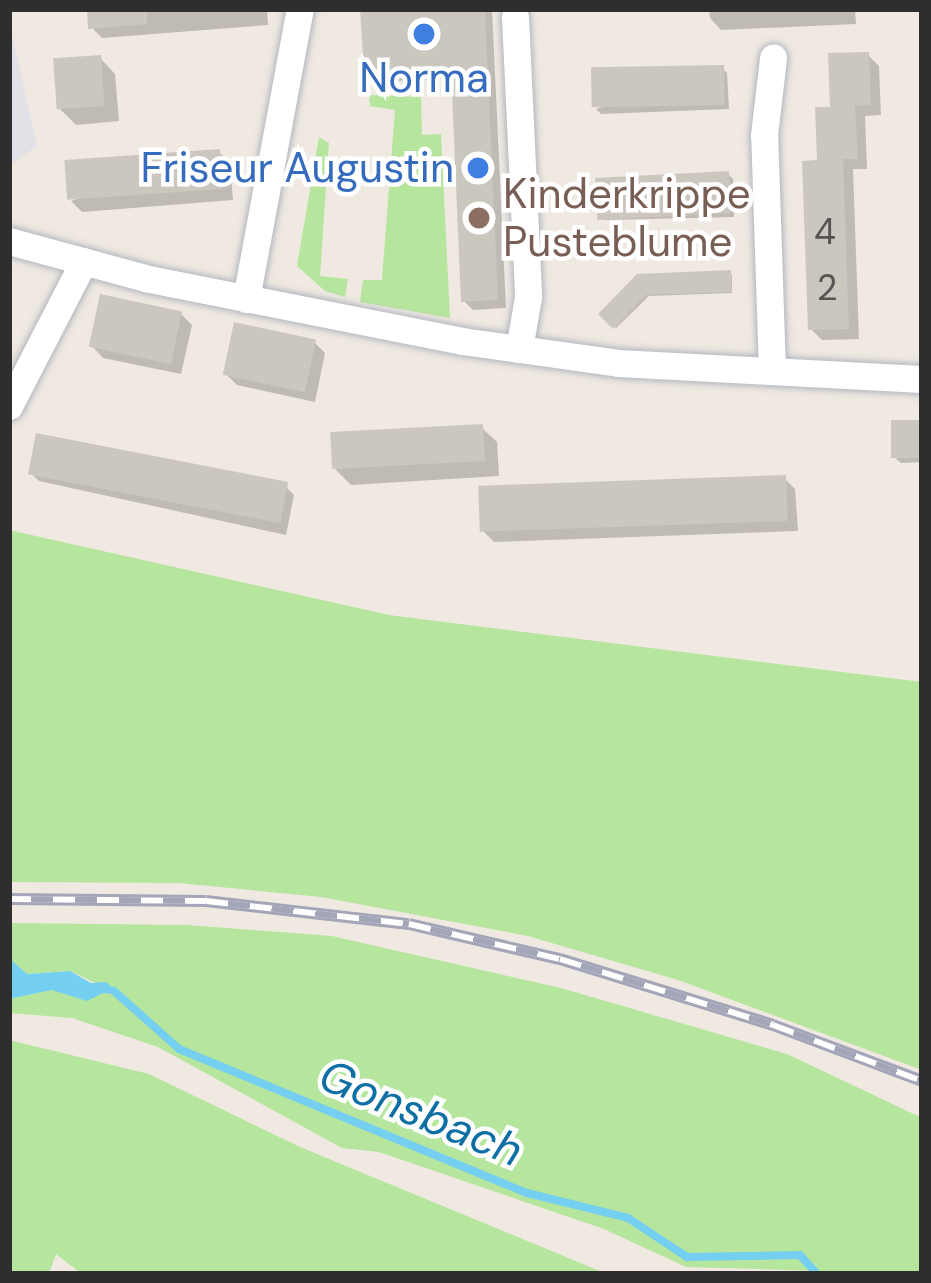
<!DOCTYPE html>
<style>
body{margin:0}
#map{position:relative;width:931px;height:1283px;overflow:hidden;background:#efe9e1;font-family:"DM Sans",sans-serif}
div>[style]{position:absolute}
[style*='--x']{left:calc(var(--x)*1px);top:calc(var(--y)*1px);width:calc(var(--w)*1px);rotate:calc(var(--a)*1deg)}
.industrial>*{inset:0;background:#e3e1e8}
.green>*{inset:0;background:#b6e59e}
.water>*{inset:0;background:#75cff0}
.shadow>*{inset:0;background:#0003}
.stream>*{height:8px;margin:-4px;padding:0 4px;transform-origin:4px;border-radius:4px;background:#75cff0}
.building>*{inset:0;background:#cbc7bf;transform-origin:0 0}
.roads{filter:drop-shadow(0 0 3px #b4b7c1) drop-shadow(0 0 3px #b4b7c1)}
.minor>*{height:27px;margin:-13.5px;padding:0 13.5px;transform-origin:13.5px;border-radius:13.5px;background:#fff}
.rail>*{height:12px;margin-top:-6px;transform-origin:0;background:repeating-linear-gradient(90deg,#fff 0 22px,#a3a6b8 0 44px);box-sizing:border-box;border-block:3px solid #a3a6b8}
.dots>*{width:33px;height:33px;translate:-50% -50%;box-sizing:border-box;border:6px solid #fff;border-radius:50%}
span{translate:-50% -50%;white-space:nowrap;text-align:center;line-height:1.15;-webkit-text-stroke:9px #fff;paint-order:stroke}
.number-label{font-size:36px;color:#555452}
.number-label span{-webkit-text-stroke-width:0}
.shop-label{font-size:42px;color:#366cbe}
.right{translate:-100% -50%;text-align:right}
.education-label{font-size:42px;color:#785e54}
.left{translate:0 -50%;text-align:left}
.water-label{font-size:45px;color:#0d6fa3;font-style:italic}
.frame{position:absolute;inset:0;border:12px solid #2e2e2e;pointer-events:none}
</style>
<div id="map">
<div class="industrial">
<div style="clip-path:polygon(9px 21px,37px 146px,9px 166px)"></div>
</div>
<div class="green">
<div style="clip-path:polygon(369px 95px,421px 97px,422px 135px,441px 134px,450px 318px,360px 302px,363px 280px,382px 280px,395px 110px,370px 106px)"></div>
<div style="clip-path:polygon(319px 137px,329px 143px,320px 276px,348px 279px,345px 297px,325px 291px,297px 266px)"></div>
<div style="clip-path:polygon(9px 530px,389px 615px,922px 682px,922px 1070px,678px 980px,528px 936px,321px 897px,179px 883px,9px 882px)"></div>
<div style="clip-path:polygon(9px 923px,187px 925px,332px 936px,561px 988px,787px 1054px,922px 1118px,922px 1274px,686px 1267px,604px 1229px,379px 1152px,342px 1148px,158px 1047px,72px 1018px,9px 1013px,9px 999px,52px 990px,119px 994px,70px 971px,27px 974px,9px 958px)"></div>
<div style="clip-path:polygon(9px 1040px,149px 1074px,300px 1147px,607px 1274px,82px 1274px,56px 1254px,50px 1270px,55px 1274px,9px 1274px)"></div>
</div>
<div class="water">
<div style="clip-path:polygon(9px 958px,27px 974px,70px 971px,91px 983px,106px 982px,122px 995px,103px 993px,87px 1001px,52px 990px,9px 999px)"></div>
</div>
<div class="shadow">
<div style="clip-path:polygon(90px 9px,267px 9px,268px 25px,102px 38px,91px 27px)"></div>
<div style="clip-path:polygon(363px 9px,492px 9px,506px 308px,473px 310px,464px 301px,455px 78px,376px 82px,367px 73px)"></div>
<div style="clip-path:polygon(709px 9px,855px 9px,856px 24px,721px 30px,710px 18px)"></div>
<div style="clip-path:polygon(868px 55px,879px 66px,881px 115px,865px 116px,867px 169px,853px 169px,859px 339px,822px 340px,811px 329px,820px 163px,833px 110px)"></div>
<div style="clip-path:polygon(100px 58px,115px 74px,119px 121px,76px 125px,60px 109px)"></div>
<div style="clip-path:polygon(722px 68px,727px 73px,729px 109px,601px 114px,596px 109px)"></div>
<div style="clip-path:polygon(219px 152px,230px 163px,233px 200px,82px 212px,71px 201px)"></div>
<div style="clip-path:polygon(728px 174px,733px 179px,734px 217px,604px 220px,599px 215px)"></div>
<div style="clip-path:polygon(732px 275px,732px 293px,649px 296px,616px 328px,602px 314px,638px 277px)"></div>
<div style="clip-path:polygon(181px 314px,192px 325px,181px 374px,103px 358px,92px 346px)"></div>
<div style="clip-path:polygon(314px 342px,325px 353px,315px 402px,237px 385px,226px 374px)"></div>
<div style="clip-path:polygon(922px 422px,922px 462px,901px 463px,896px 459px)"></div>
<div style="clip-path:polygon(481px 427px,497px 442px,499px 476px,351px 485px,335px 469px)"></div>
<div style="clip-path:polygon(31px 473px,286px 487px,294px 495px,286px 535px,39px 481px)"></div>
<div style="clip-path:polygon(784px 478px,795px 489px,798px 531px,494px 542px,483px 531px)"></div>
</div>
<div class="stream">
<div style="--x:114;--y:991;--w:87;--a:41.7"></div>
<div style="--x:179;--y:1049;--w:377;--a:22.5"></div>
<div style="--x:527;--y:1193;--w:104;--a:13.9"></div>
<div style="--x:628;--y:1218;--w:71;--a:33.5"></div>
<div style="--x:687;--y:1257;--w:113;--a:-1"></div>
<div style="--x:800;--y:1255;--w:25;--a:48"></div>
</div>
<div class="building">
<div style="clip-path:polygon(87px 9px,147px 9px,147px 24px,88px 29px)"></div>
<div style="clip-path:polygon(360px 9px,485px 9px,498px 300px,461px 302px,451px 70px,364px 74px)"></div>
<div style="clip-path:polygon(869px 52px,871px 105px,855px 106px,858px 159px,843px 159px,849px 329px,808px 330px,802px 161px,817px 160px,815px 107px,830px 107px,828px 53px)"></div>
<div style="left:101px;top:55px;width:51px;height:48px;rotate:86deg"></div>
<div style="left:724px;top:65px;width:40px;height:133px;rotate:89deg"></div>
<div style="left:220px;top:149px;width:40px;height:156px;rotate:86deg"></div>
<div style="left:729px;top:171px;width:42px;height:134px;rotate:87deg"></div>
<div style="clip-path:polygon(731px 270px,732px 292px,646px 295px,613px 329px,598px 314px,637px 274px)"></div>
<div style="left:100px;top:294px;width:84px;height:54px;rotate:12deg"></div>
<div style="left:234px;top:322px;width:84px;height:54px;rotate:12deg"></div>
<div style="left:922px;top:420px;width:38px;height:31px;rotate:90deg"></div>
<div style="left:483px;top:424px;width:37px;height:153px;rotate:87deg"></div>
<div style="left:36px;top:433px;width:257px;height:42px;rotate:11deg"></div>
<div style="left:786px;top:475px;width:46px;height:308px;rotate:88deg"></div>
</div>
<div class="roads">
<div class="minor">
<div style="--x:515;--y:17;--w:280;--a:87.3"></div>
<div style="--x:528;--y:297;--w:53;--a:99.8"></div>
<div style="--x:9;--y:241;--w:145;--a:15.2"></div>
<div style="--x:149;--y:279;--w:319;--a:11.2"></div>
<div style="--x:462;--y:341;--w:158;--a:8"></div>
<div style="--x:618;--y:363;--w:304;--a:3"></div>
<div style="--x:246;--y:299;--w:295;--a:-79.5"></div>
<div style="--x:772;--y:371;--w:236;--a:-91.9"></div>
<div style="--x:764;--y:135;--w:78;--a:-83.3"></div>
<div style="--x:9;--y:406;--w:163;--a:-62.7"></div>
</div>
</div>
<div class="rail">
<div style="--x:9;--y:899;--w:197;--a:0.6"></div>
<div style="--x:206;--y:901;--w:204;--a:6.5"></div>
<div style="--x:409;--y:924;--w:155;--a:13.1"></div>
<div style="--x:560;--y:959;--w:223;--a:17.2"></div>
<div style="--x:773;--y:1025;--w:159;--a:20.6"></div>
</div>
<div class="dots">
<div style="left:424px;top:34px;background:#3f7fe0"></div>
<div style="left:478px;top:168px;background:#3f7fe0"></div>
<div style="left:479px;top:218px;background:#8d6e63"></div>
</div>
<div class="number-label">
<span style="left:825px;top:232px">4</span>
<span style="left:827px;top:288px">2</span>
</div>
<div class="shop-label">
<span style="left:424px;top:78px">Norma</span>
<span class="right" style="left:454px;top:168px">Friseur Augustin</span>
</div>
<div class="education-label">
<span class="left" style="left:503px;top:218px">Kinderkrippe<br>Pusteblume</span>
</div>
<div class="water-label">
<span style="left:421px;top:1113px;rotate:22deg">Gonsbach</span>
</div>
<div class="frame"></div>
</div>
